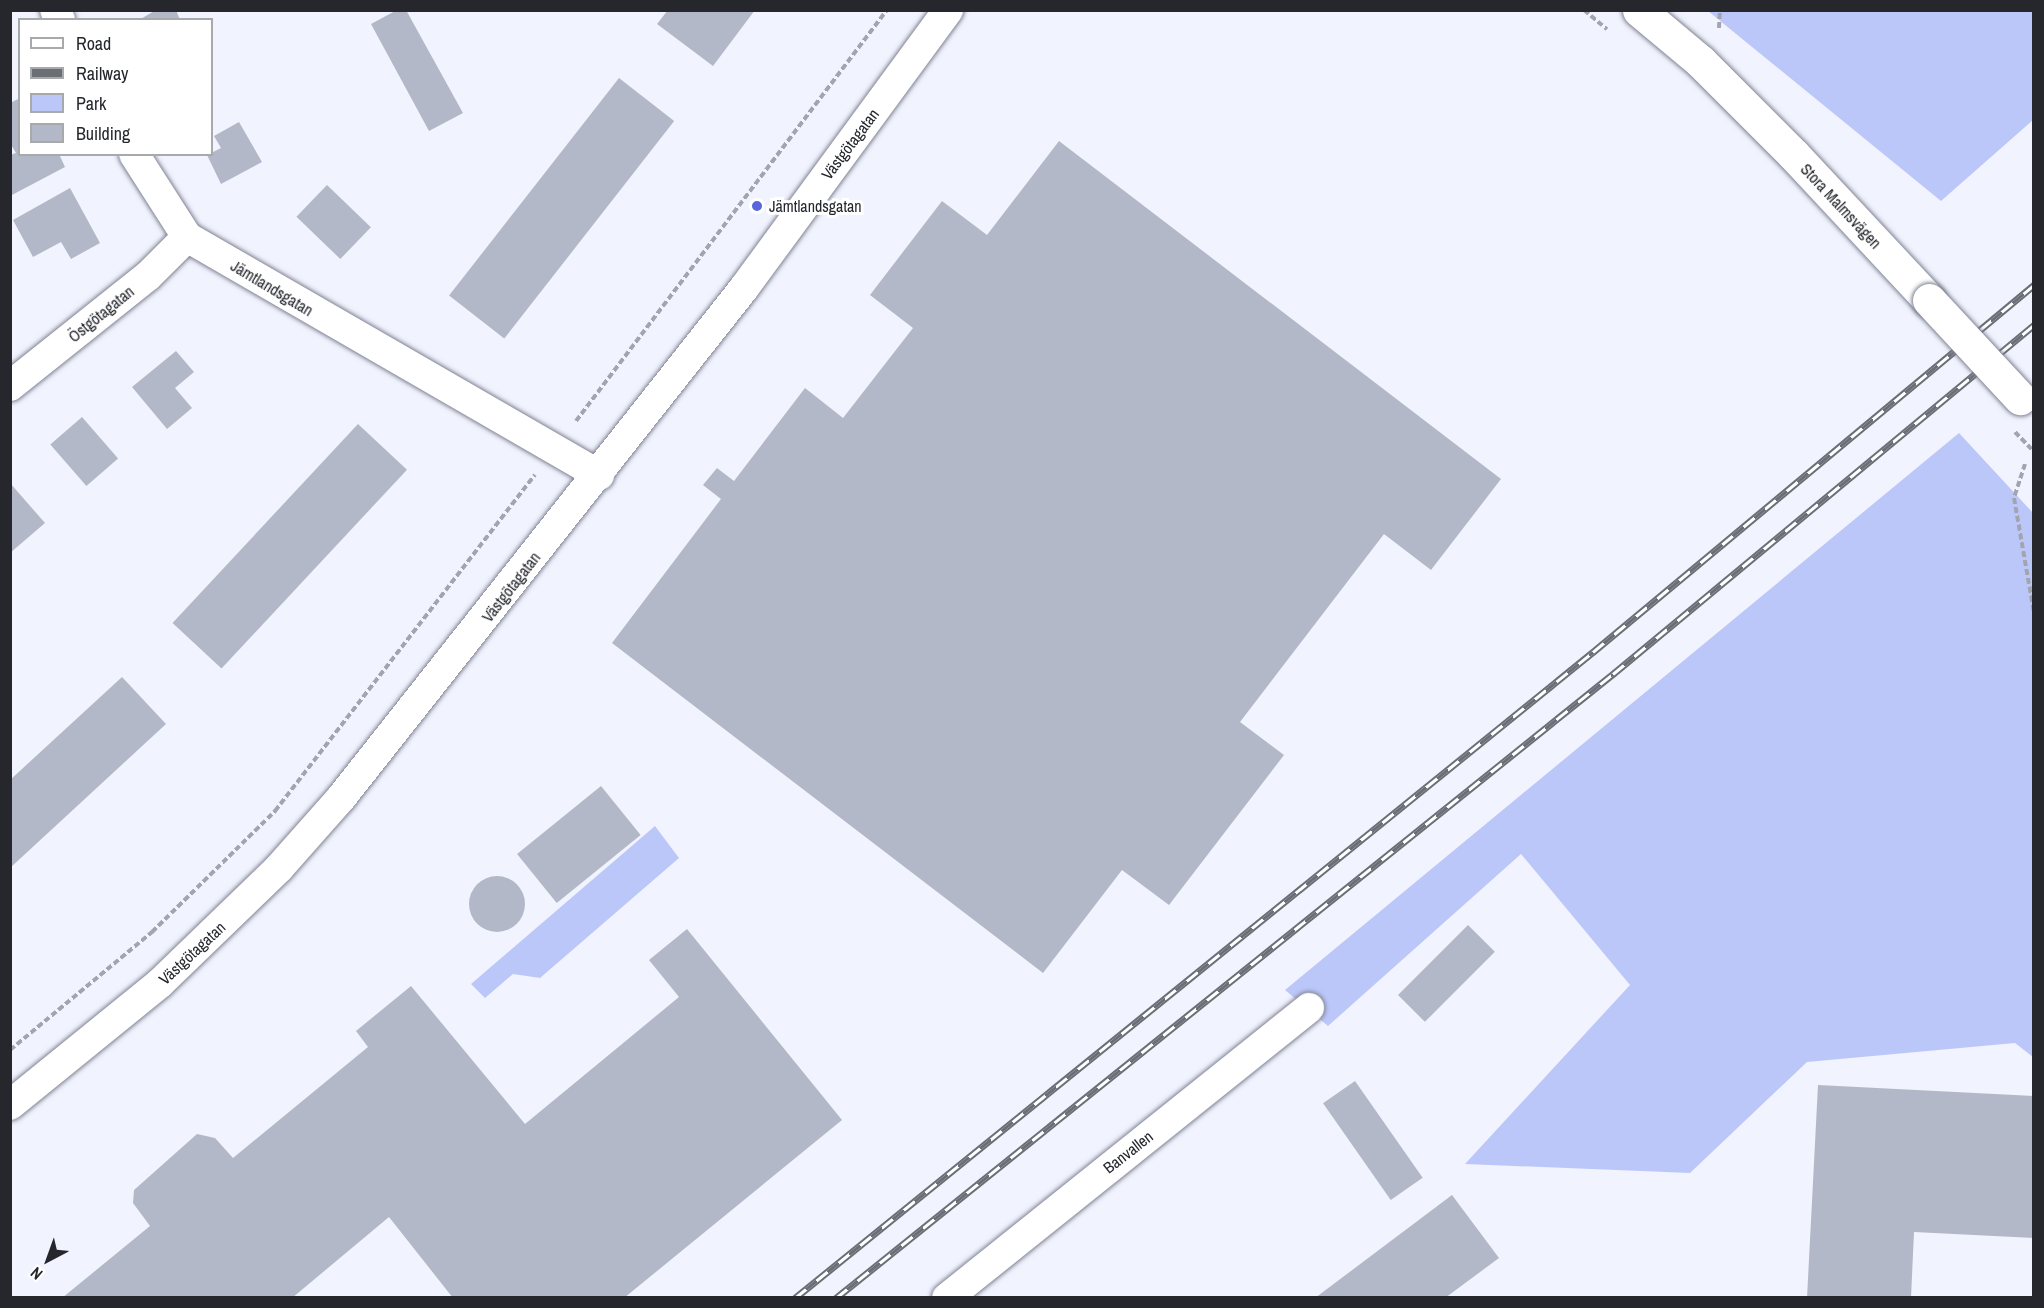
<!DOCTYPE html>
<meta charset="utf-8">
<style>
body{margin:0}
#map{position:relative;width:2044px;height:1308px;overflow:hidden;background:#f1f3fe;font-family:"Archivo Narrow",sans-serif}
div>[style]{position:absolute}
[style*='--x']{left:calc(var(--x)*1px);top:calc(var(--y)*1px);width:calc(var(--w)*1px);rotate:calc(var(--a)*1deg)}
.green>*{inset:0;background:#bcc7f9}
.building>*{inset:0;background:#b3b8c8;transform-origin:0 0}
.round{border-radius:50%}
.path>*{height:4px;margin-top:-2px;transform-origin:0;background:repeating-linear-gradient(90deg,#a3a5ae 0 6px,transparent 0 9px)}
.roads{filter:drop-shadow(0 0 2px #7f8292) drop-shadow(0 0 2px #7f8292)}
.street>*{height:30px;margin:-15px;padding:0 15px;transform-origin:15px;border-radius:15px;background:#fff}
.secondary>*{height:33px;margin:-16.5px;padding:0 16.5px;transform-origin:16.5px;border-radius:16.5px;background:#fff}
.rail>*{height:7px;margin-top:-3.5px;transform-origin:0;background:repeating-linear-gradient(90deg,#fff 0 14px,#6c6e76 0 28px);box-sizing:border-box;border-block:2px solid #6c6e76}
.bridges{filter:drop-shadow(0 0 2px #7f8292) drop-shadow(0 0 2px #7f8292)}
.secondary-bridge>*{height:33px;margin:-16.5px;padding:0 16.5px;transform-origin:16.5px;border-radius:16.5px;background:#fff}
.dots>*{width:16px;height:16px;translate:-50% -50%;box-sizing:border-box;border:3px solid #fff;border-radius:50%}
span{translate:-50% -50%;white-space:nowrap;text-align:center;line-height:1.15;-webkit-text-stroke:6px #fff;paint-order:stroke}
.street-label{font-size:16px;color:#25272d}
.poi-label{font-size:16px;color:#25272d}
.left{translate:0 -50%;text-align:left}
.frame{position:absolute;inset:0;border:12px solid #25272d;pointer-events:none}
.legend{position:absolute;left:18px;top:18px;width:195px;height:138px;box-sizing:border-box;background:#fff;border:2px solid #a8a9ab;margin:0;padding:8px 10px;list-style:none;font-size:18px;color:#25272d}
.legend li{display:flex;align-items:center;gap:12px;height:30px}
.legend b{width:30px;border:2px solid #a8a9ab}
.north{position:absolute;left:18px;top:1230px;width:60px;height:60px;-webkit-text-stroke:4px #fff;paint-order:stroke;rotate:221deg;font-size:16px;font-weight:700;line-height:24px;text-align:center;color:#25272d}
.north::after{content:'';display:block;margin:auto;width:21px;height:27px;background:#25272d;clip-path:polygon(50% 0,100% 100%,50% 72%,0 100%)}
</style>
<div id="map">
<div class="green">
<div style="clip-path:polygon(1708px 11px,2033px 11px,2033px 120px,1941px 201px)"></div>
<div style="clip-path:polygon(1959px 433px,2033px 513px,2033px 1057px,2015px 1043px,1807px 1062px,1690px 1173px,1465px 1164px,1630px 985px,1521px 854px,1328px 1026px,1285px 990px)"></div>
<div style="clip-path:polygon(655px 826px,679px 858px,540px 978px,513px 974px,485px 998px,471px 984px)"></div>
</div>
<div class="building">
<div style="clip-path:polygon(156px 10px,176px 10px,180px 20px,139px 20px)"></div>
<div style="clip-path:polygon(397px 10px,406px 10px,463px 113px,429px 131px,371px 24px)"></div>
<div style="clip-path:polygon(668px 10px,755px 10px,713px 66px,657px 24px)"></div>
<div style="left:619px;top:78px;width:70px;height:276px;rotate:38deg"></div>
<div style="clip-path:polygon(20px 98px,20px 154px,59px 154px,65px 167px,10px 196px,10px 155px,16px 153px,10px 143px,10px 103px)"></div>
<div style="clip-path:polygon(239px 122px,262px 162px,221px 184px,207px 155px,221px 148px,214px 136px)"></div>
<div style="clip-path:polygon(1059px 141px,1501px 479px,1431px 570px,1384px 534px,1240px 722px,1284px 755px,1169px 905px,1122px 870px,1043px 973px,612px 643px,721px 499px,703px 485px,717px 468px,734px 481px,805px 388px,843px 418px,913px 328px,870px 295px,942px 201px,987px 235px)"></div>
<div style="left:327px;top:185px;width:61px;height:44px;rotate:44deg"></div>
<div style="clip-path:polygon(70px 188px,100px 243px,71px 259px,61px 242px,33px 257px,13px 220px)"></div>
<div style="clip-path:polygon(176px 351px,194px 372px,175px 388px,192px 408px,167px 429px,132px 387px)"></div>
<div style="left:82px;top:417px;width:55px;height:42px;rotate:49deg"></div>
<div style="left:358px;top:424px;width:67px;height:272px;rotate:43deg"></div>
<div style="clip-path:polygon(10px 483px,45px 523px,10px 553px)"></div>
<div style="clip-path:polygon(122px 677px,166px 724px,10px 868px,10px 780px)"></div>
<div style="left:601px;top:786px;width:63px;height:108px;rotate:51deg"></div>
<div class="round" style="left:469px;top:876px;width:56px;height:56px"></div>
<div style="left:1468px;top:925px;width:38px;height:99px;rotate:45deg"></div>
<div style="clip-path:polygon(687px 929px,842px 1120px,624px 1298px,453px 1298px,389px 1217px,292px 1298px,62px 1298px,150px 1226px,133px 1203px,134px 1190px,197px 1134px,215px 1138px,233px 1158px,368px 1047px,356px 1031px,411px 986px,525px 1124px,679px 997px,649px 960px)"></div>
<div style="left:1355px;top:1081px;width:118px;height:39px;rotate:55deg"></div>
<div style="clip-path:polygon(1818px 1085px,2034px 1096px,2034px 1238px,1914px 1232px,1911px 1298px,1807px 1298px)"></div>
<div style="clip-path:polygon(1452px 1195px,1499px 1258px,1445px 1298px,1315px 1298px)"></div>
</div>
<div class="path">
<div style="--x:1584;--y:10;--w:30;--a:40"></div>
<div style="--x:1719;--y:28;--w:18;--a:-87"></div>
<div style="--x:576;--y:421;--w:515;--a:-52.89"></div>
<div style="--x:2015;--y:432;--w:28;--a:46"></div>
<div style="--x:2025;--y:464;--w:36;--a:108"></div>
<div style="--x:2014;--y:498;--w:117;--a:80.1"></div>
<div style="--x:10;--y:1050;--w:185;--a:-39.7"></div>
<div style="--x:152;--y:932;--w:173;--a:-44.5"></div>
<div style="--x:275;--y:811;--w:425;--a:-52.3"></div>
</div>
<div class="roads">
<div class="street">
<div style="--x:55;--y:10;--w:11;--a:63"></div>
<div style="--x:134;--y:154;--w:98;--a:57.4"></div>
<div style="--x:187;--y:237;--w:476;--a:30"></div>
<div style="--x:10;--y:386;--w:176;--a:-38.6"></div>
<div style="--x:148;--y:276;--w:55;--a:-45"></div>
<div style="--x:10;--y:1105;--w:193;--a:-39.1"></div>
<div style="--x:160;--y:983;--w:165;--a:-44"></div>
<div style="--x:279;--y:868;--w:94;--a:-48.5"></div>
<div style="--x:341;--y:798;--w:650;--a:-51.68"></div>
<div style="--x:744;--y:288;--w:345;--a:-53.7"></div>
<div style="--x:947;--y:1298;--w:464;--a:-38.7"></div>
</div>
<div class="secondary">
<div style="--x:1639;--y:10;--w:80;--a:39.9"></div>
<div style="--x:1700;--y:61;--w:133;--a:45"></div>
<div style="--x:1794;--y:155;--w:198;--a:47"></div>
</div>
</div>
<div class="rail">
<div style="--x:795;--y:1298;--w:1027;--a:-38.99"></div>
<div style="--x:1593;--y:652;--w:574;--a:-39.77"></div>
<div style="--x:836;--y:1298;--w:997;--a:-38.77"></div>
<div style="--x:1613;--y:674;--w:547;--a:-39.66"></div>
</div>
<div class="bridges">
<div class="secondary-bridge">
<div style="--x:1929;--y:300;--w:134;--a:47.1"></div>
</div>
</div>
<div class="dots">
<div style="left:757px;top:206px;background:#5965dc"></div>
</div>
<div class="street-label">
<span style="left:850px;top:144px;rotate:-53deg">Västgötagatan</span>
<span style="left:1841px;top:206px;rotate:47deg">Stora Malmsvägen</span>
<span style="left:272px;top:288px;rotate:31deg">Jämtlandsgatan</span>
<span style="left:101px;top:314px;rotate:-39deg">Östgötagatan</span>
<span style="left:511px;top:587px;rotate:-52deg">Västgötagatan</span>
<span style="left:192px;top:953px;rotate:-43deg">Västgötagatan</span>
<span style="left:1128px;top:1152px;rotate:-38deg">Banvallen</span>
</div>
<div class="poi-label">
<span class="left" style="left:769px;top:206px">Jämtlandsgatan</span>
</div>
<div class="frame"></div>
<ul class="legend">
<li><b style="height:8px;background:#fff"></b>Road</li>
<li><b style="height:8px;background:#6c6e76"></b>Railway</li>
<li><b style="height:16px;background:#bcc7f9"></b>Park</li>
<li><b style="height:16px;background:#b3b8c8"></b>Building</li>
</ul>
<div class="north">N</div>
</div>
